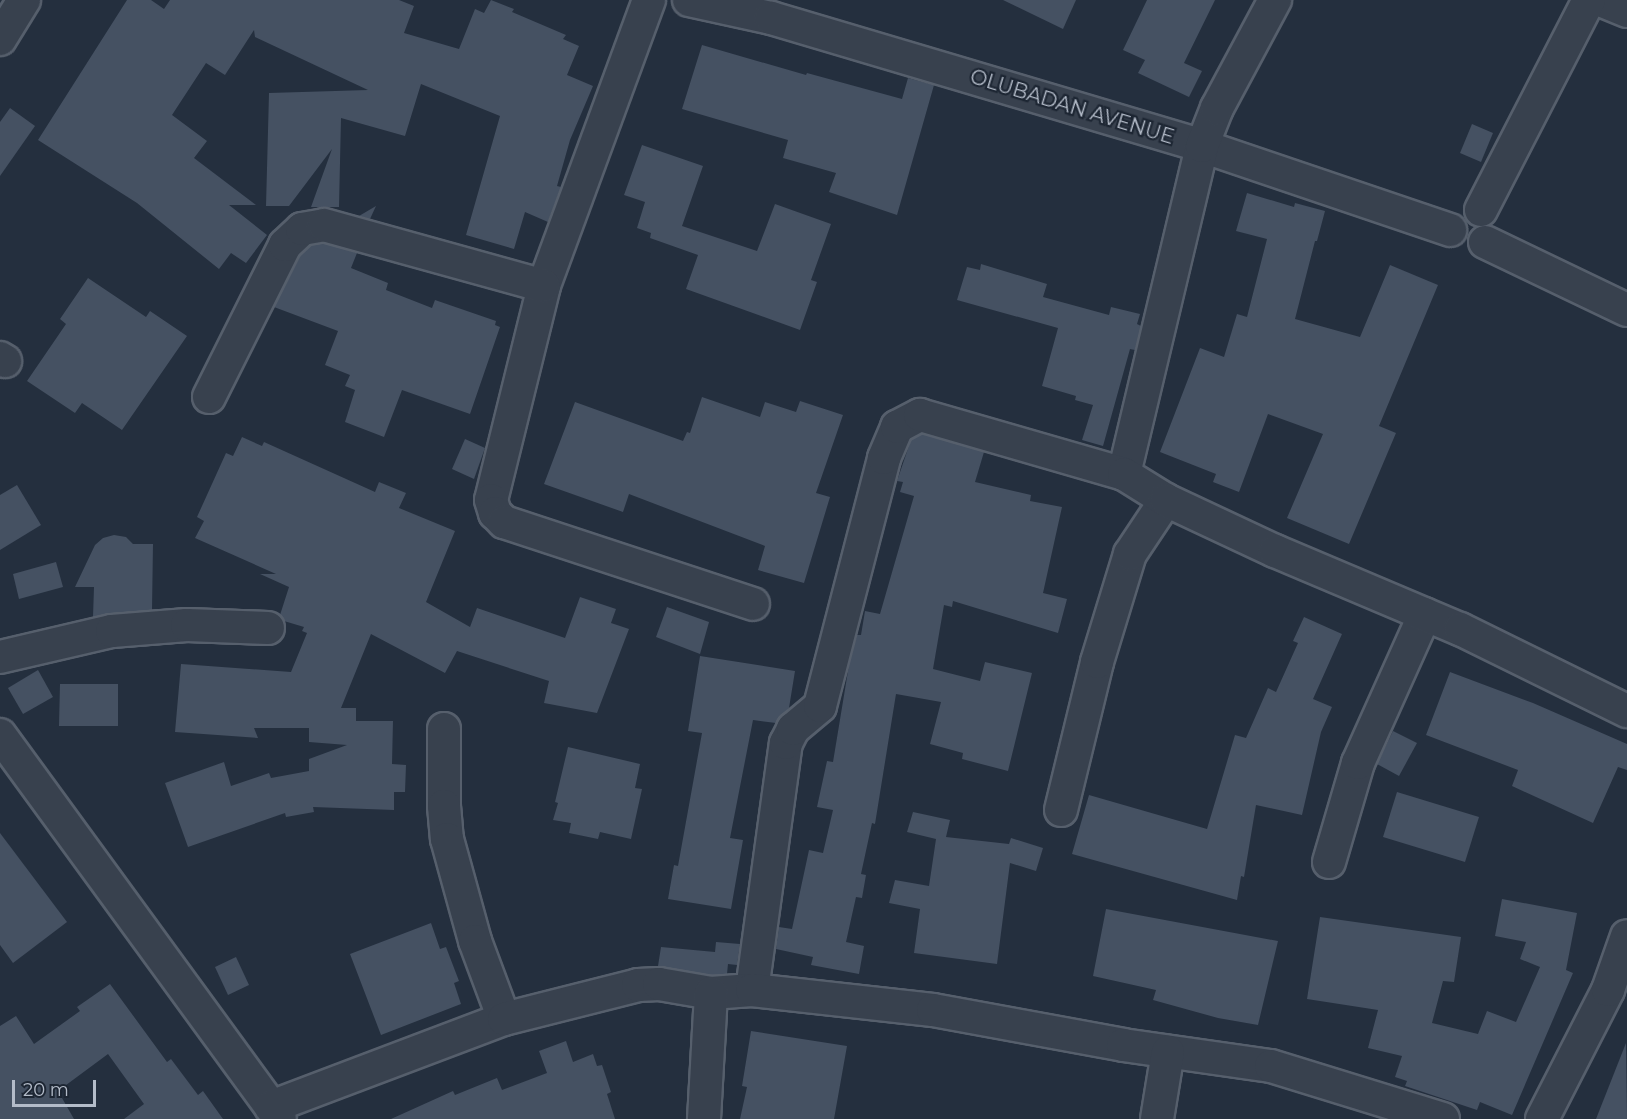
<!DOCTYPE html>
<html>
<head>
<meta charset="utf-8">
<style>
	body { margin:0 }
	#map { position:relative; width:1627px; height:1119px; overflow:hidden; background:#242f3e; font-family:Montserrat,sans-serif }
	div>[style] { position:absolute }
	.building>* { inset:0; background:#455162 }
	.roads { filter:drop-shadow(2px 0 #565f6c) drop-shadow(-2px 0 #565f6c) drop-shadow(0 2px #565f6c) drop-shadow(0 -2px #565f6c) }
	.minor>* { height:32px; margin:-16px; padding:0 16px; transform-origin:16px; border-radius:16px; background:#38414e }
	span { translate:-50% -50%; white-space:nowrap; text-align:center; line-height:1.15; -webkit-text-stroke:4.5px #1d2633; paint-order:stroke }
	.street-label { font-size:20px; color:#b4bcc9 }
	.scale { position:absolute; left:12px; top:1080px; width:84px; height:27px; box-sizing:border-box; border:3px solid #b4bcc9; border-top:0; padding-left:8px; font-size:18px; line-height:21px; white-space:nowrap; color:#b4bcc9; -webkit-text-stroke:4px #1d2633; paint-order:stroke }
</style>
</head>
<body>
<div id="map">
	<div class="building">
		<div style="clip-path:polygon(127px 0,151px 0,164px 9px,170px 0,399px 0,414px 6px,404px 33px,459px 49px,475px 9px,484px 13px,491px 0,514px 9px,512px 12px,566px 35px,563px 39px,579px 46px,567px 75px,593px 86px,570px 140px,557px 186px,561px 187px,548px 222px,525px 212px,514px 249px,466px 235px,500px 116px,421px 84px,405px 136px,341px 118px,339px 207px,311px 207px,332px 149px,289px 206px,266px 206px,269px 93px,368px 90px,255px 37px,254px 30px,225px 75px,206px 63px,172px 115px,207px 141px,194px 158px,256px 205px,229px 205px,267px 235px,246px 263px,231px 253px,219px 269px,137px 203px,38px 140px)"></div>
		<div style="clip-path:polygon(1003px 0,1076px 0,1063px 29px)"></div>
		<div style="clip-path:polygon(1147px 0,1215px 0,1184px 63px,1202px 71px,1189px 97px,1138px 73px,1145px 60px,1123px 50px)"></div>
		<div style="clip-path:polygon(702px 45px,806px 75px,807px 73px,902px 99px,908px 78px,934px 85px,897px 215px,829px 192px,836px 173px,783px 158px,788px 140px,682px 109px)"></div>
		<div style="clip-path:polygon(10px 108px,35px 126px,0 176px,0 122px)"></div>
		<div style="clip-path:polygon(1472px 124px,1493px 133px,1481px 162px,1460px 153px)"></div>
		<div style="clip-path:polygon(642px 145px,703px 166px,682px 226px,757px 251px,775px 204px,831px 224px,811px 280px,817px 282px,800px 330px,686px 289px,698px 255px,650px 238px,651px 233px,637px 228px,645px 202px,624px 195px)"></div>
		<div style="clip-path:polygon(1247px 193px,1294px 207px,1295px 203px,1325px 211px,1317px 241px,1315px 241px,1295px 319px,1360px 337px,1390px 265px,1438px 285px,1379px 426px,1396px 433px,1349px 544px,1287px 518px,1323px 434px,1268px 414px,1239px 492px,1213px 482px,1216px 474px,1160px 452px,1200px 348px,1224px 357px,1237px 314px,1247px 317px,1267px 239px,1236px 231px)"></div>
		<div style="clip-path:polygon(376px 206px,370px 219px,359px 216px)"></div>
		<div style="clip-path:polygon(323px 243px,357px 253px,351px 268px,388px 283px,386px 290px,432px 308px,435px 300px,496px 321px,495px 325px,500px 327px,470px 414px,402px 390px,384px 437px,345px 422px,355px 390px,345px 386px,350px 375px,325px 365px,338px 331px,274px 307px,300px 256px,310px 246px)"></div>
		<div style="clip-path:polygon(981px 264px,1047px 284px,1043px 297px,1109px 315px,1111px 307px,1140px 314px,1137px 324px,1141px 326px,1135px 350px,1130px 349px,1103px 446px,1082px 440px,1093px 405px,1075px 400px,1076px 396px,1042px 386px,1058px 328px,957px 300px,967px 267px,980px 270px)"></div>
		<div style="clip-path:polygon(88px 278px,146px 317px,150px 311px,187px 336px,122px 430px,82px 403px,75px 413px,27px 381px,66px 324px,60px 319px)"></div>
		<div style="clip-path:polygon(702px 397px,760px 417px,765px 402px,796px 412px,800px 401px,843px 415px,816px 493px,830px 497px,804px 583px,758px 570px,765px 546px,629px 494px,623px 512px,544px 484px,575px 402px,683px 441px,687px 432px,690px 433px)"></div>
		<div style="clip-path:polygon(922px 434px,984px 452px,975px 482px,1031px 495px,1030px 501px,1062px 507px,1043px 593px,1067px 599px,1058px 633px,953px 601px,952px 607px,944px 605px,933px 669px,980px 681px,985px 662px,1032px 673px,1008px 771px,962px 759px,963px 753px,930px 744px,941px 702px,896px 694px,875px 824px,872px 823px,861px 874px,866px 875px,862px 898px,856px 897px,846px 942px,864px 946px,859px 974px,811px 965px,813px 957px,776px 949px,779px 927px,792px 929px,809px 850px,823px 853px,833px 810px,817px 807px,827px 761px,833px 762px,849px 665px,857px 635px,861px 635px,865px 611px,880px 614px,914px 496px,900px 492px,903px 482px,897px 481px,911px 440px)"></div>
		<div style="clip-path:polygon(242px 437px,262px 446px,264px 442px,375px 492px,379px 482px,406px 493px,399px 508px,455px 531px,426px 602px,470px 627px,477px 608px,565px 638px,580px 597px,616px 609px,611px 623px,629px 629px,597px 713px,544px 703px,549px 681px,457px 651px,445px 673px,371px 634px,341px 708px,356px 708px,356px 721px,393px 721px,392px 764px,406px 765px,405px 792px,394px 792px,394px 810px,313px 807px,314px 812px,286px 817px,285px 813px,188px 847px,165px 783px,224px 762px,231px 786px,269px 773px,271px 778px,309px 771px,309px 759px,347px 745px,309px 742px,309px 728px,254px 728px,258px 738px,175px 732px,181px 664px,291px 672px,307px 633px,302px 631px,304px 627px,284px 621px,280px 615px,289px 587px,260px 574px,276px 574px,195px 538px,204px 521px,197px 517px,226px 453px,233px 456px)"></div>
		<div style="clip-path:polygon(465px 439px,485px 448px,474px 479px,452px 469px)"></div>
		<div style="clip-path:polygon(17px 485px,41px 525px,0 550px,0 495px)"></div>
		<div style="clip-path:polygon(114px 535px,126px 537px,133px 544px,153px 544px,152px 610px,93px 617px,94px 587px,75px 587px,95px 545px,103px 538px)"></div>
		<div style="clip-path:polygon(56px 562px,63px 587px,19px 599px,13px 574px)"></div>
		<div style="clip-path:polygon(667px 607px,709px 622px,700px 654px,656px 637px)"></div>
		<div style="clip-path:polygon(1304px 617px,1342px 634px,1313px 699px,1332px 707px,1321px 732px,1302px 815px,1256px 805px,1244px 877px,1241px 876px,1237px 900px,1072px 854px,1089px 795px,1207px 829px,1235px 735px,1246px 738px,1268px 688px,1276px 692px,1298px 643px,1293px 641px)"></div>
		<div style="clip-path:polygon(700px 656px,795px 671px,789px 708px,776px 723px,753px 720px,730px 838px,743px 840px,731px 909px,668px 899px,674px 865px,678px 866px,702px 733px,688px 731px)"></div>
		<div style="clip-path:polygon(38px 670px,53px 697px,23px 714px,8px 688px)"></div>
		<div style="clip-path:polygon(1450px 672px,1533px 703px,1627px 744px,1627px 770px,1618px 767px,1593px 823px,1512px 786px,1518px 770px,1426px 735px)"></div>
		<div style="clip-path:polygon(60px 684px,118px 684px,118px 726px,59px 726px)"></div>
		<div style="clip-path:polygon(1393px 731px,1417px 743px,1399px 776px,1377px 764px)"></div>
		<div style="clip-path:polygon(568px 747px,640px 764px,635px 788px,642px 789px,631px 839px,600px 832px,598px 839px,569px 833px,571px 823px,553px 820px,558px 803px,555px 802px)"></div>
		<div style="clip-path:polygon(1397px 792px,1479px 817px,1465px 862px,1383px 837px)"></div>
		<div style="clip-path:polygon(913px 812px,950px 820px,946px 837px,1009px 844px,1011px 838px,1043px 848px,1036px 871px,1010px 863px,997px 964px,914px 953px,920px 909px,889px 903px,895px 880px,929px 886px,936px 839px,907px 832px)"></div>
		<div style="clip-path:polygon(0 833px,67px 922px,13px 963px,0 945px)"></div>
		<div style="clip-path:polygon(1502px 899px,1577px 913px,1566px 970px,1573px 973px,1512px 1115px,1480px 1102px,1477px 1110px,1405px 1086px,1407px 1081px,1395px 1077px,1402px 1056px,1368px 1048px,1378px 1010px,1307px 999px,1320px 917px,1461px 937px,1454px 982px,1443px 981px,1432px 1023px,1478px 1034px,1487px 1011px,1516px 1022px,1540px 967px,1520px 959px,1526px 942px,1495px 936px)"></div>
		<div style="clip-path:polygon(1106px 909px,1278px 941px,1258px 1025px,1218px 1018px,1153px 1000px,1156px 990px,1093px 976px)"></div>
		<div style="clip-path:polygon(431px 923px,440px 949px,446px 947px,459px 981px,454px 983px,461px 1004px,381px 1035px,350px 954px)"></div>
		<div style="clip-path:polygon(716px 942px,740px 944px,737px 965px,728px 964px,727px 974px,712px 975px,658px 966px,661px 947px,715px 952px)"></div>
		<div style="clip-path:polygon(236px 957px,249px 985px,228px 995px,215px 967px)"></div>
		<div style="clip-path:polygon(110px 984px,167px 1062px,171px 1059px,198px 1095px,203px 1091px,223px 1119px,124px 1119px,144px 1104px,108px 1054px,58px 1091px,74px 1119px,0 1119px,0 1026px,16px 1016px,34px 1044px,80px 1011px,77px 1007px)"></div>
		<div style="clip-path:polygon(751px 1031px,847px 1046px,834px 1119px,740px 1119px,747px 1087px,742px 1086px)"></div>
		<div style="clip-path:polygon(566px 1041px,573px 1062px,593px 1054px,597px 1066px,602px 1065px,611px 1092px,607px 1094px,615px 1119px,391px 1119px,453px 1091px,455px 1095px,497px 1078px,502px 1090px,547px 1073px,539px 1051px)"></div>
		<div style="clip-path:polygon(1626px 1043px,1627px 1119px,1596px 1119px)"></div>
	</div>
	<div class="roads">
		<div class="minor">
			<div style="left:649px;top:0;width:305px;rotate:110.2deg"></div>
			<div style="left:544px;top:286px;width:220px;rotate:103.9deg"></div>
			<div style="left:491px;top:500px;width:14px;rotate:73deg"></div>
			<div style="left:495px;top:513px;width:13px;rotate:45deg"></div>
			<div style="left:504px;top:522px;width:262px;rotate:18.2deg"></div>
			<div style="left:689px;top:0;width:84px;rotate:12.4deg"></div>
			<div style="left:771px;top:18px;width:450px;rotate:16.5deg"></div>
			<div style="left:1202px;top:146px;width:262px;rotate:18.7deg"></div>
			<div style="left:1600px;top:0;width:29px;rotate:22deg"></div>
			<div style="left:0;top:39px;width:46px;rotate:-58.4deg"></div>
			<div style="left:1481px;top:210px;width:236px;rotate:-62.8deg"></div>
			<div style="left:1485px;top:242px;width:157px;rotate:25.6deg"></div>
			<div style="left:0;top:358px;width:6px;rotate:31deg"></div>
			<div style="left:209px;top:397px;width:170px;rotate:-63.4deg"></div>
			<div style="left:285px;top:245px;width:23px;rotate:-43deg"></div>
			<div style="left:302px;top:229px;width:22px;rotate:-10deg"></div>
			<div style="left:324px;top:225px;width:228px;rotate:15.5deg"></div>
			<div style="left:1124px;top:474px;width:337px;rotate:-76.6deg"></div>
			<div style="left:1202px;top:146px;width:41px;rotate:-68.5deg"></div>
			<div style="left:1217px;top:108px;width:123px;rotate:-61.8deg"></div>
			<div style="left:0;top:657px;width:115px;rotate:-13.1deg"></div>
			<div style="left:112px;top:631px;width:75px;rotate:-4.6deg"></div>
			<div style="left:187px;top:625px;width:81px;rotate:2.1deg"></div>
			<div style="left:444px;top:729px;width:77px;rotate:90deg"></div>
			<div style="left:444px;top:806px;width:33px;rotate:85deg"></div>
			<div style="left:447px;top:839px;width:106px;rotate:74.6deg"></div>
			<div style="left:475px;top:941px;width:83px;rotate:69.6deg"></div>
			<div style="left:0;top:735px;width:475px;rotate:53.9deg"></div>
			<div style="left:1061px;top:810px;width:152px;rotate:-76.3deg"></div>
			<div style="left:1097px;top:662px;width:113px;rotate:-73deg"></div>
			<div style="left:1130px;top:554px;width:65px;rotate:-56.3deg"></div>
			<div style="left:1329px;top:862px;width:103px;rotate:-73.7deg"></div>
			<div style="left:1358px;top:763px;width:163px;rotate:-65.8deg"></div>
			<div style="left:752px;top:990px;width:249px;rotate:-82.2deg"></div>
			<div style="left:786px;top:743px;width:16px;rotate:-63deg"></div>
			<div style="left:793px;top:729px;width:35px;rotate:-40deg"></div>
			<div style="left:820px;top:706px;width:256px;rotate:-75.5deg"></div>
			<div style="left:884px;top:458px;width:34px;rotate:-67deg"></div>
			<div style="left:897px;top:427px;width:26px;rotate:-28deg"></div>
			<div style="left:920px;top:415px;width:212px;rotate:16.1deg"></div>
			<div style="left:1124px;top:474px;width:49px;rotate:31.8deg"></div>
			<div style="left:1166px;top:500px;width:120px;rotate:25.1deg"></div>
			<div style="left:1275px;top:551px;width:201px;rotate:22.9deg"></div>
			<div style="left:1460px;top:629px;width:186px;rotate:26.2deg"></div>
			<div style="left:271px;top:1107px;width:249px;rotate:-20.7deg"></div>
			<div style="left:504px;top:1019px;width:138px;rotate:-14.2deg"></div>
			<div style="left:638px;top:985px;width:21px;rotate:-3deg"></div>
			<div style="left:659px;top:984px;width:53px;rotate:9.8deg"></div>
			<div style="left:711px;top:993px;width:41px;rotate:-4.2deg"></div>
			<div style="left:752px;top:990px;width:182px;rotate:6.3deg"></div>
			<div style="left:933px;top:1010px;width:193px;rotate:10.4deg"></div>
			<div style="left:1123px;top:1045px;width:149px;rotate:8.1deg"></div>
			<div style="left:1271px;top:1066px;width:180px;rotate:17.1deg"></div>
			<div style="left:704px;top:1119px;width:126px;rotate:-86.8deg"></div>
			<div style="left:1157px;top:1119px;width:68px;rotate:-80.7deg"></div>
			<div style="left:1542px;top:1119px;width:145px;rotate:-62.9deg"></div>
			<div style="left:1608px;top:990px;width:57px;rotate:-70.6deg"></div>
		</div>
	</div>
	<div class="street-label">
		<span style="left:1072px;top:107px;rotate:17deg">OLUBADAN AVENUE</span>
	</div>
	<div class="scale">20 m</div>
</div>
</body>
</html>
